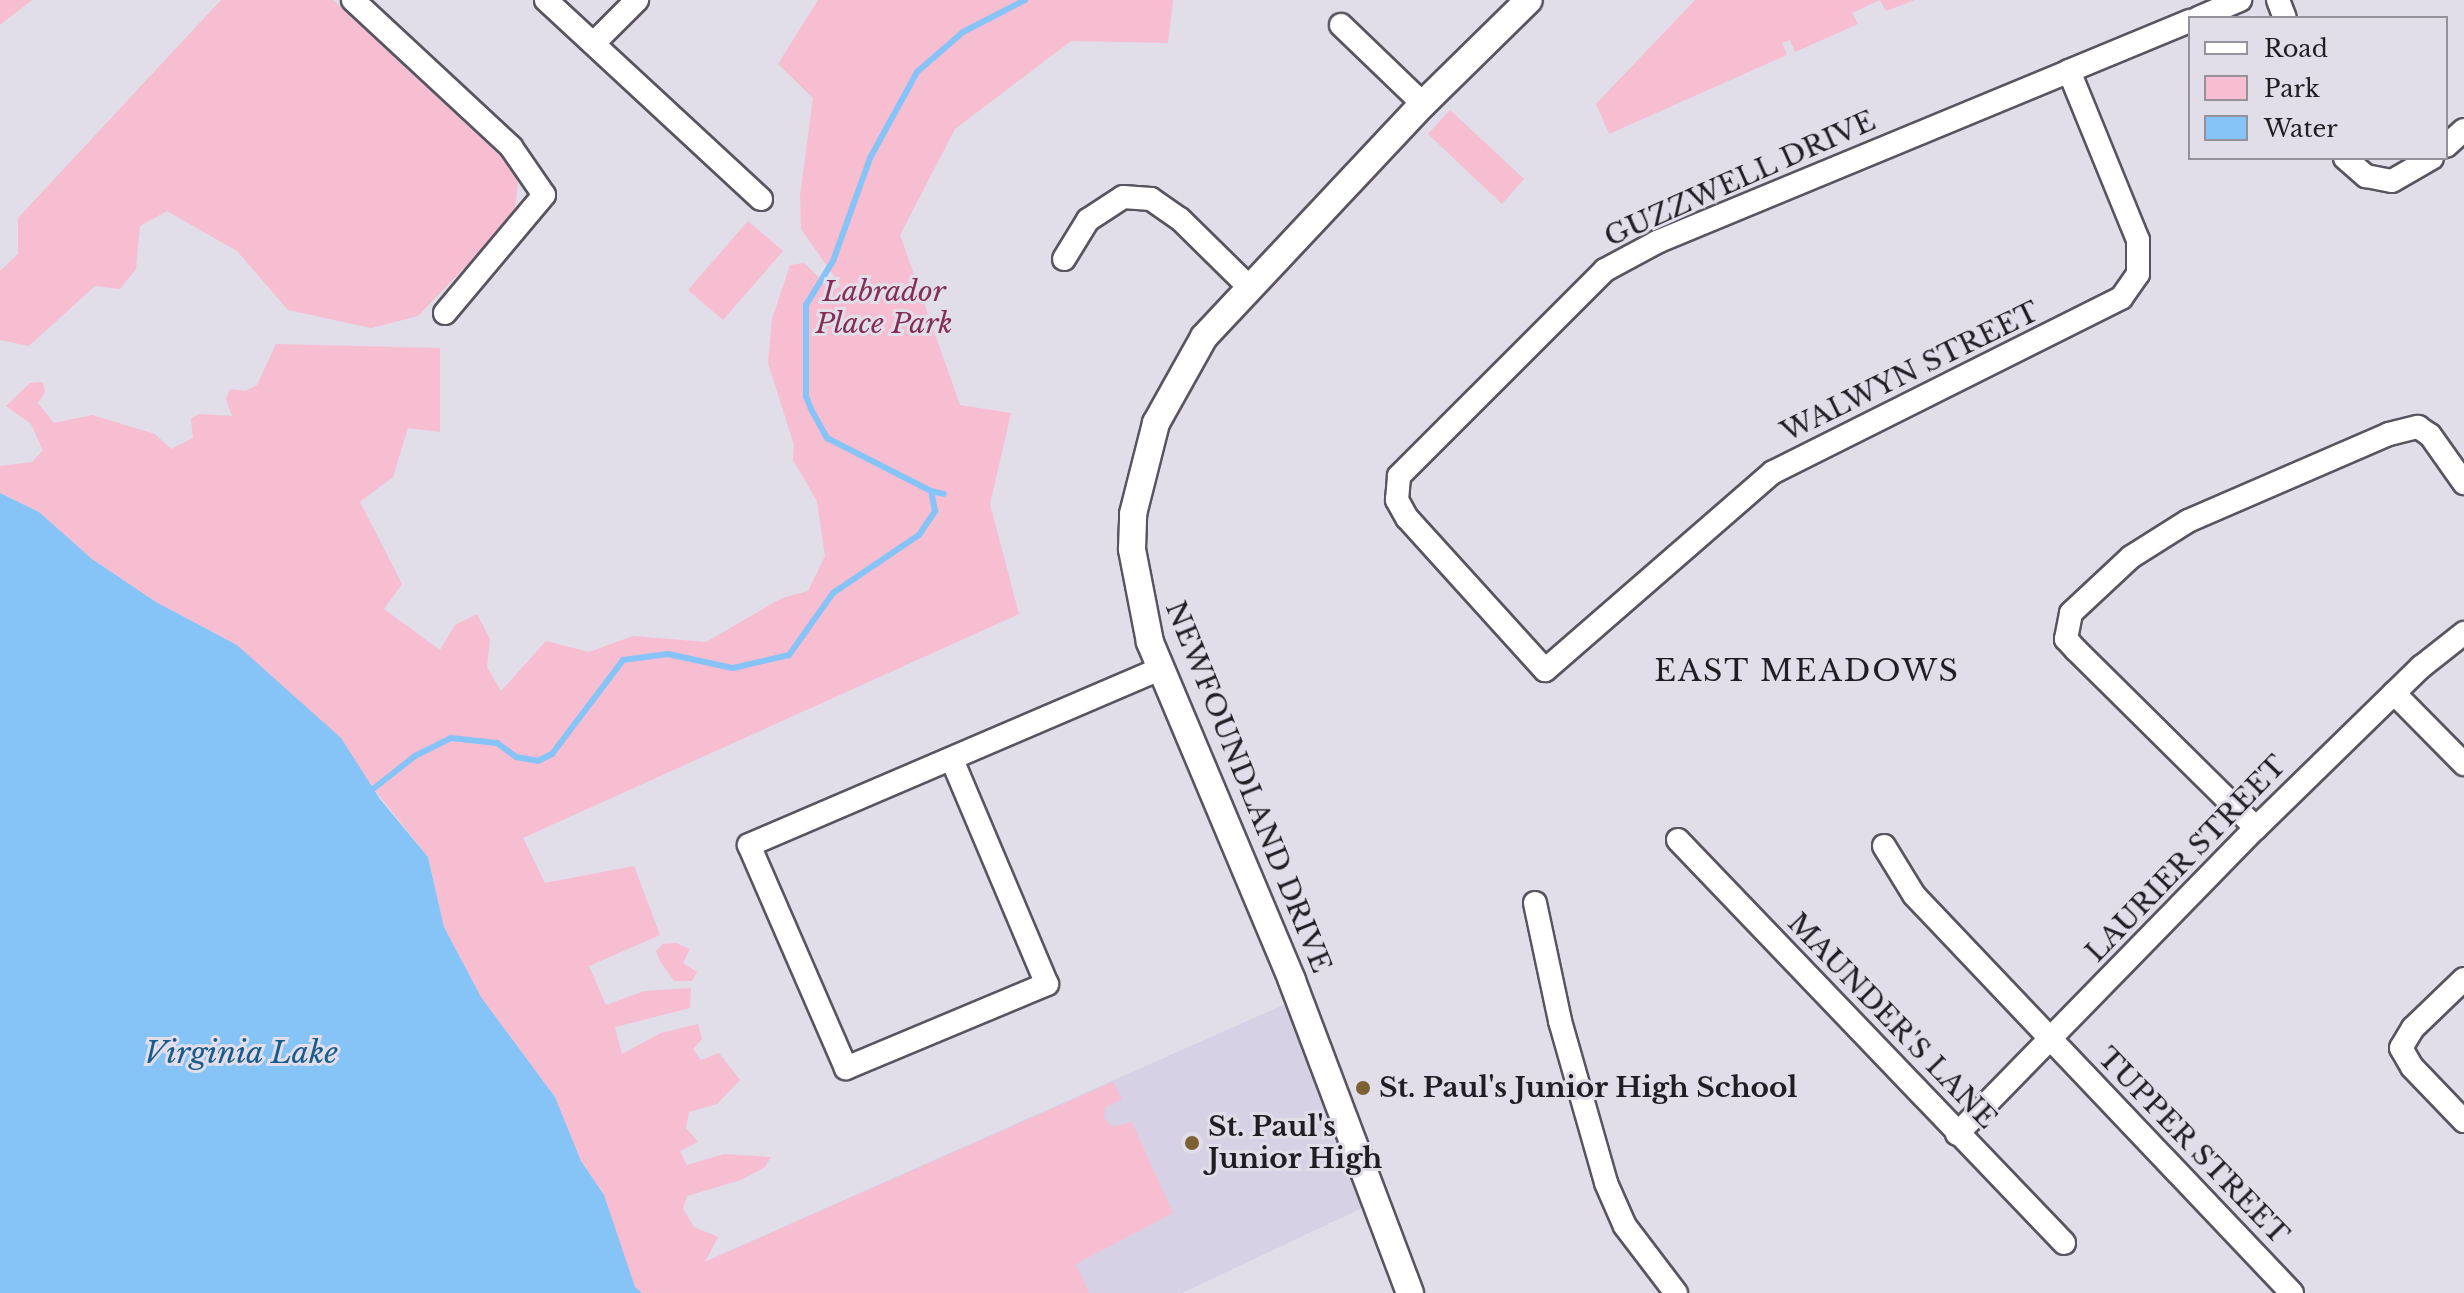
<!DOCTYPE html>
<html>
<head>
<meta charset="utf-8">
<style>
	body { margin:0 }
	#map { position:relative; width:2464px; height:1293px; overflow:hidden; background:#e1dde9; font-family:"Libre Baskerville",serif }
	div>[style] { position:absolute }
	.built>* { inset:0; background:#d7d1e5 }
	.green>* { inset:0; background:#f7bdd1 }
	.water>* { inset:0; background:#86c4f7 }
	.stream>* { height:6px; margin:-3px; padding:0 3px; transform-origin:3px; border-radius:3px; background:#86c4f7 }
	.roads { filter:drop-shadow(2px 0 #595560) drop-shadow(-2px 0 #595560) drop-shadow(0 2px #595560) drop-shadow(0 -2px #595560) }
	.minor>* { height:22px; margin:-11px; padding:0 11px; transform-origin:11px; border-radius:11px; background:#fff }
	.tertiary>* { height:26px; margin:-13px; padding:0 13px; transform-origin:13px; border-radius:13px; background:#fff }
	.dots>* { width:22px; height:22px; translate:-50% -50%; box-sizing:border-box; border:4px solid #e1dde9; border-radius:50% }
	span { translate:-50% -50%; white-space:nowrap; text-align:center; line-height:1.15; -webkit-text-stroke:6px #e1dde9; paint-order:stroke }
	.street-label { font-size:28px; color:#201e23 }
	.park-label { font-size:28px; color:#852e55; font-style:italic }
	.poi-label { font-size:28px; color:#201e23; font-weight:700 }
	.left { translate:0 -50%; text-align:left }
	.neighbourhood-label { font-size:30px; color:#201e23; letter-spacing:2px }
	.water-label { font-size:30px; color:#175c8b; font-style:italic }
	.legend { position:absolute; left:2188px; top:16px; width:260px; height:144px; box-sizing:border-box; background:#e1dde9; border:2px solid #94919a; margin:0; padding:10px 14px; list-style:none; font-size:24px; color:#201e23 }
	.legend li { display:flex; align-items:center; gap:16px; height:40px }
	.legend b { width:40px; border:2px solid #94919a }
</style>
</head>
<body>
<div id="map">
	<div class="built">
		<div style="clip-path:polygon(1299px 998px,1375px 1202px,1182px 1293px,727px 1293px,704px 1262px)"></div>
	</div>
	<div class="green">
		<div style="clip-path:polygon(0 0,32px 0,0 25px)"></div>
		<div style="clip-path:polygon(221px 0,333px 0,511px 166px,518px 182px,514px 216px,418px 316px,371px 328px,288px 310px,237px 251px,167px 211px,140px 226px,136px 269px,120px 289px,95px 286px,29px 346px,0 340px,0 271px,18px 254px,18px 218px)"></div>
		<div style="clip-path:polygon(818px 0,1173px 0,1168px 43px,1071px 41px,955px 129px,900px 235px,960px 405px,1011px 413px,990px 504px,1019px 614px,523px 838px,545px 883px,634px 866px,660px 935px,589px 966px,606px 1005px,644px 991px,691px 988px,690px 1008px,615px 1027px,622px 1054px,661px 1033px,698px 1024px,702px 1039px,693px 1049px,701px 1060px,719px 1053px,740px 1080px,717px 1104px,689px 1112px,686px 1128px,698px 1142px,680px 1151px,687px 1165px,724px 1154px,771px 1157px,765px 1167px,741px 1180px,687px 1196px,683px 1209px,694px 1227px,718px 1237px,705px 1262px,1113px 1082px,1122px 1099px,1105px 1108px,1104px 1118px,1113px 1127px,1132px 1122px,1173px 1213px,1076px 1264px,1089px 1293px,596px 1293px,604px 1195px,581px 1161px,555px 1097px,481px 997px,444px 927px,428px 857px,362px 774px,237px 645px,156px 602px,92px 559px,39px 512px,0 493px,0 466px,32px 462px,43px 450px,31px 424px,6px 406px,30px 383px,43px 382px,45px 392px,38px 403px,54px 423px,92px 415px,155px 434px,171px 449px,193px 438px,191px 419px,199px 414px,232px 416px,226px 399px,230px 389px,245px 391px,257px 385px,276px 344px,440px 348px,440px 432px,408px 428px,393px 477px,360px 502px,402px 584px,384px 609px,440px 650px,455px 625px,477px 614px,490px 639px,487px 667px,501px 691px,546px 641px,589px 652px,633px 636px,706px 642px,782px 598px,808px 591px,825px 556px,817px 501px,793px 460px,794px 445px,768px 363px,772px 319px,790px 265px,804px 263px,832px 290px,841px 286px,801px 229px,800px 196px,813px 98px,778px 64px)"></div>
		<div style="clip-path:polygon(1695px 0,1915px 0,1886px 11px,1880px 0,1852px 13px,1858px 24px,1795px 52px,1790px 40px,1782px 43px,1787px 55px,1609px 134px,1596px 104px)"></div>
		<div style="clip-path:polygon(1450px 110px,1524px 179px,1502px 204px,1428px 134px)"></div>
		<div style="clip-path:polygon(748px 221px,783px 251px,723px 320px,688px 290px)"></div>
		<div style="clip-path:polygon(676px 943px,690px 949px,683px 963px,697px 972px,692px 981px,674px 981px,660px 961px,656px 951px,663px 944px)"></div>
	</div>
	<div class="water">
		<div style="clip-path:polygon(0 493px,39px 512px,92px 559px,156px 602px,237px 645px,341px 738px,380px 799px,428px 857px,444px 927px,481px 997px,555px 1097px,581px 1161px,604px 1195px,635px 1287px,642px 1293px,0 1293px)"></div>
	</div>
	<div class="stream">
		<div style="left:931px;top:491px;width:13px;rotate:13deg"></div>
		<div style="left:373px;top:789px;width:53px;rotate:-38.2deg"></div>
		<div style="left:415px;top:756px;width:40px;rotate:-26.6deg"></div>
		<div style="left:451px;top:738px;width:46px;rotate:6.2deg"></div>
		<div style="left:497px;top:743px;width:24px;rotate:36deg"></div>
		<div style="left:516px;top:757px;width:22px;rotate:10deg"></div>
		<div style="left:538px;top:761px;width:16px;rotate:-27deg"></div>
		<div style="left:552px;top:754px;width:118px;rotate:-52.9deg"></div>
		<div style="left:623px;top:660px;width:45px;rotate:-7.6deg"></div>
		<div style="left:668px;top:654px;width:66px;rotate:12.2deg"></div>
		<div style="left:733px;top:668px;width:57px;rotate:-13.1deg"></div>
		<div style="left:789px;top:655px;width:76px;rotate:-54.6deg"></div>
		<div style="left:833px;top:593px;width:104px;rotate:-34deg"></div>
		<div style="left:919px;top:535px;width:29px;rotate:-56deg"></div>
		<div style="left:935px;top:511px;width:20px;rotate:-101deg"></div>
		<div style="left:931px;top:491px;width:117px;rotate:-153deg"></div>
		<div style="left:827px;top:438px;width:33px;rotate:-119deg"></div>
		<div style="left:811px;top:409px;width:14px;rotate:-111deg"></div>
		<div style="left:806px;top:396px;width:91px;rotate:-90deg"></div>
		<div style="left:806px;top:305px;width:52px;rotate:-58.5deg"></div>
		<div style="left:833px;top:261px;width:109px;rotate:-70.2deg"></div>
		<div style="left:870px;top:158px;width:98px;rotate:-61.3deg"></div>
		<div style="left:917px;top:72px;width:61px;rotate:-41deg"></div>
		<div style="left:963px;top:32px;width:70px;rotate:-27.3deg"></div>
	</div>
	<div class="roads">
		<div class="minor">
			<div style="left:353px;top:0;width:216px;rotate:42.9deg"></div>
			<div style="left:511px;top:147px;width:58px;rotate:55.5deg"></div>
			<div style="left:544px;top:195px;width:154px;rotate:130deg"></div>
			<div style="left:546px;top:0;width:293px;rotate:42.8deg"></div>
			<div style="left:2278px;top:0;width:19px;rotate:69deg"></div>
			<div style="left:2198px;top:18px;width:46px;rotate:-23.2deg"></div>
			<div style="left:1341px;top:25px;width:114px;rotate:43.9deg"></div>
			<div style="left:594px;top:43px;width:61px;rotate:-45deg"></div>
			<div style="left:2069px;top:71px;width:183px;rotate:67.8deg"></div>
			<div style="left:2138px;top:240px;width:34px;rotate:90deg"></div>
			<div style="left:2138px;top:274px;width:29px;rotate:125deg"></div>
			<div style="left:2121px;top:298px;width:389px;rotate:153.4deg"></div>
			<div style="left:1773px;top:472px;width:302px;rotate:139deg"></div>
			<div style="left:1545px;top:670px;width:205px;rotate:-132.2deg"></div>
			<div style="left:1407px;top:518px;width:21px;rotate:-119deg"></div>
			<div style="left:1397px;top:500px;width:24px;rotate:-85deg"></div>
			<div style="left:1399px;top:476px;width:291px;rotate:-45deg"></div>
			<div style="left:1605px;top:270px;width:59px;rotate:-28.3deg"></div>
			<div style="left:1657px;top:242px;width:446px;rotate:-22.5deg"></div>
			<div style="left:2069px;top:71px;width:131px;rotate:-22.5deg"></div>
			<div style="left:2446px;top:146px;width:24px;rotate:-42deg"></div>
			<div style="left:2345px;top:158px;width:28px;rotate:41deg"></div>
			<div style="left:2366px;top:176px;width:26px;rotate:11deg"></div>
			<div style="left:2392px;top:181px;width:46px;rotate:-29.9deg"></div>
			<div style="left:1064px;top:259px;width:46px;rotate:-58.4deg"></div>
			<div style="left:1088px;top:220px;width:42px;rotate:-33.3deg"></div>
			<div style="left:1123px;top:197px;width:28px;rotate:4deg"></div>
			<div style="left:1151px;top:199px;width:35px;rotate:35deg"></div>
			<div style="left:1180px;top:219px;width:95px;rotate:44.6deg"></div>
			<div style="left:2394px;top:693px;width:100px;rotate:45.4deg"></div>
			<div style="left:953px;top:762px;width:241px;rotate:67.1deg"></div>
			<div style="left:1047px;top:984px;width:218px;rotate:157.3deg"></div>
			<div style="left:846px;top:1068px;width:243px;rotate:-113.5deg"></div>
			<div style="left:749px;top:845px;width:447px;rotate:-23.2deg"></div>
			<div style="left:2256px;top:828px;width:253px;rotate:-135.3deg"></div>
			<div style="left:2076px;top:650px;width:15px;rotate:-132deg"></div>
			<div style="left:2066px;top:639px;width:26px;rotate:-79deg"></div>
			<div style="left:2071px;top:613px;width:82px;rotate:-43deg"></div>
			<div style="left:2131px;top:557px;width:67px;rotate:-32.3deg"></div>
			<div style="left:2188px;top:521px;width:219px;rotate:-23.4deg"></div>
			<div style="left:2389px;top:434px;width:30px;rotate:-14deg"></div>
			<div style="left:2418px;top:427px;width:14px;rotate:34deg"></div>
			<div style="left:2430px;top:435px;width:59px;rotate:54.7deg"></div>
			<div style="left:1678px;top:840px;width:558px;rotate:46.23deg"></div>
			<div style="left:1884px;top:846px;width:57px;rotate:58.5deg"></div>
			<div style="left:1914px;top:895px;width:549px;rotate:46.48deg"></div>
			<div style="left:1535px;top:903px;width:121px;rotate:78deg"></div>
			<div style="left:1560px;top:1021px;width:168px;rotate:74.1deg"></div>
			<div style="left:1606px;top:1183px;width:47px;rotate:66.2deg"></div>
			<div style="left:1625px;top:1226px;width:84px;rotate:52.7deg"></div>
			<div style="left:2464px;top:979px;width:71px;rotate:136.1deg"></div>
			<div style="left:2413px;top:1028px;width:23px;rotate:121deg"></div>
			<div style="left:2401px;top:1048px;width:22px;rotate:60deg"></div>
			<div style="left:2412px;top:1067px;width:75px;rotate:46.1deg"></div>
			<div style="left:1957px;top:1134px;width:428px;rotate:-45.7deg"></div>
			<div style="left:2256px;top:828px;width:231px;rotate:-44.3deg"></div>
			<div style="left:2421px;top:667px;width:55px;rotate:-38.3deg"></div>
		</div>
		<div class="tertiary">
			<div style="left:1410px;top:1293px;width:335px;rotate:-110.7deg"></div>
			<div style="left:1292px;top:980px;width:367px;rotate:-112.8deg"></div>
			<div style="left:1150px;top:642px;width:95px;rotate:-101deg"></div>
			<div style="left:1132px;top:549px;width:35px;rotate:-88deg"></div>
			<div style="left:1133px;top:514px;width:94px;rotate:-75.8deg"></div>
			<div style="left:1156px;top:423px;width:98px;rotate:-60.8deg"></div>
			<div style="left:1204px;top:337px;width:320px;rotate:-46.8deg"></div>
			<div style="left:1423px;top:104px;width:148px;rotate:-44.5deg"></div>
		</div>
	</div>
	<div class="dots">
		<div style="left:1363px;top:1088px;background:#7c6133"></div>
		<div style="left:1192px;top:1143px;background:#7c6133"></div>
	</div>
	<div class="street-label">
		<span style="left:1740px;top:179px;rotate:-24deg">GUZZWELL DRIVE</span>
		<span style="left:1910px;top:372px;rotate:-26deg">WALWYN STREET</span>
		<span style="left:1248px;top:787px;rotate:68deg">NEWFOUNDLAND DRIVE</span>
		<span style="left:2186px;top:859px;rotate:-46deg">LAURIER STREET</span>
		<span style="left:1892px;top:1021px;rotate:46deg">MAUNDER'S LANE</span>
		<span style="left:2193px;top:1146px;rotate:46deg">TUPPER STREET</span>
	</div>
	<div class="park-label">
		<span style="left:884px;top:308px">Labrador<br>Place Park</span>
	</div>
	<div class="poi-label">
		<span class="left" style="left:1379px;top:1088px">St. Paul's Junior High School</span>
		<span class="left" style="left:1208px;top:1143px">St. Paul's<br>Junior High</span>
	</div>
	<div class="neighbourhood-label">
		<span style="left:1807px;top:671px">EAST MEADOWS</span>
	</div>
	<div class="water-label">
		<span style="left:241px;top:1053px">Virginia Lake</span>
	</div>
	<ul class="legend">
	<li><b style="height:10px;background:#fff"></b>Road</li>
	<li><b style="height:22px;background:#f7bdd1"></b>Park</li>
	<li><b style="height:22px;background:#86c4f7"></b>Water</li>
	</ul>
</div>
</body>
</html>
